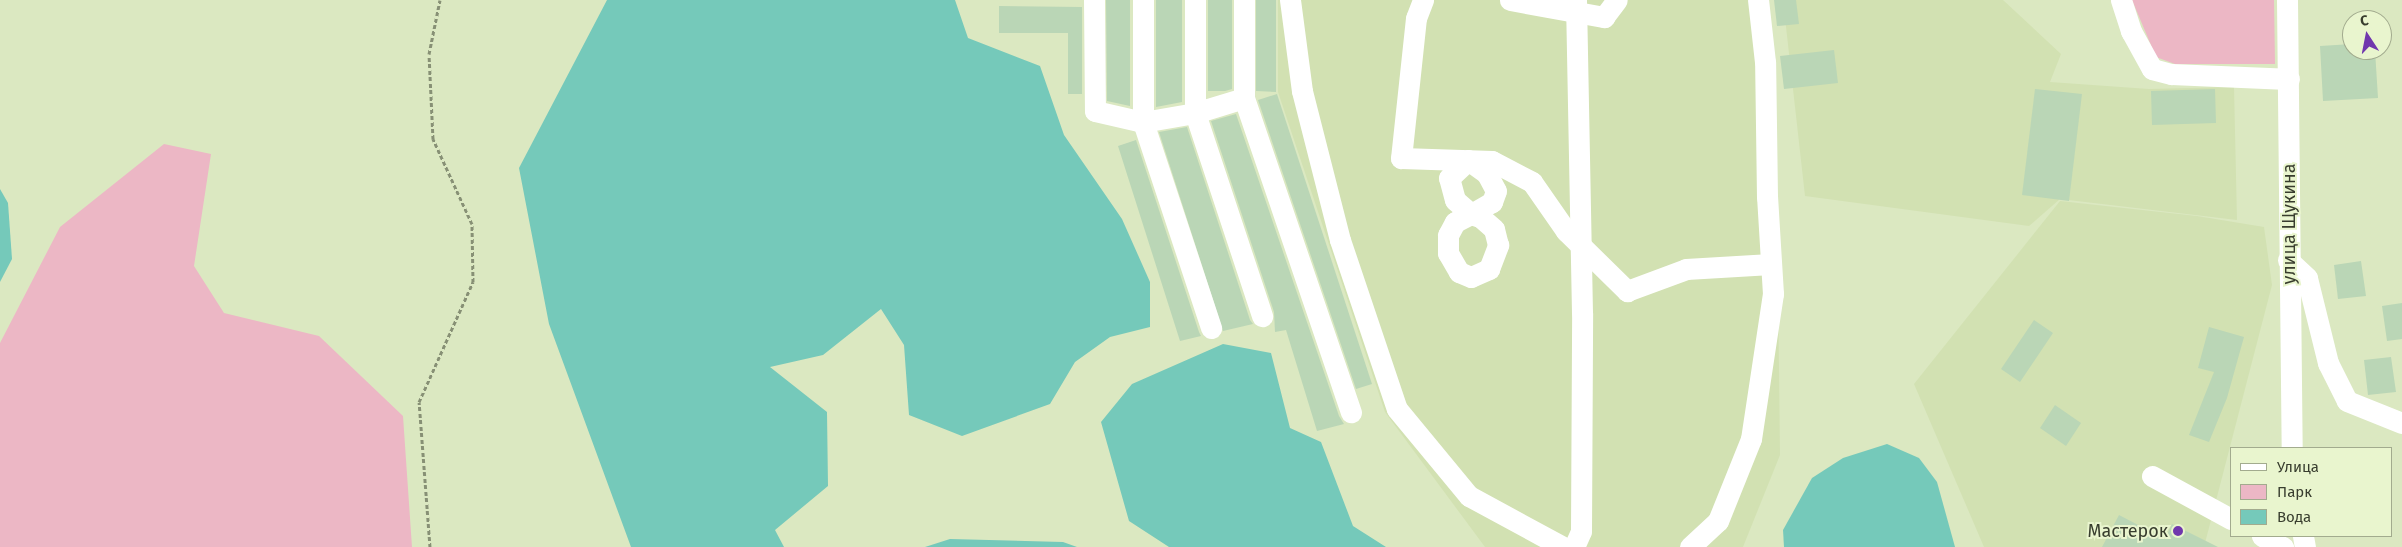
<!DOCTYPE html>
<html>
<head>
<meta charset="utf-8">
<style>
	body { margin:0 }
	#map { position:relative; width:2402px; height:547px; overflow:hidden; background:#dbe8c1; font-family:"Fira Sans",sans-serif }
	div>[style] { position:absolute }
	.built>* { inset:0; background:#d2e1b2 }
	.green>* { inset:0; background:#ecb7c5 }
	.water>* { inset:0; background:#75c9ba }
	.building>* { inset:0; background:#bad6b6 }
	.path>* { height:3px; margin-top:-1.5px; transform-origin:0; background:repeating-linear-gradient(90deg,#879075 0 4px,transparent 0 6.5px) }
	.minor>* { height:21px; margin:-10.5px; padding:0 10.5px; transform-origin:10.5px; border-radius:10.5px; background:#fff }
	.dots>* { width:14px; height:14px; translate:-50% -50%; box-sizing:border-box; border:2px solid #e9f5ce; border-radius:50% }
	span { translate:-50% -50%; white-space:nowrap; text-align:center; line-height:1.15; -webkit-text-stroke:4px #e9f5ce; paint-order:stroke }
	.street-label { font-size:18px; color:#383d2e }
	.poi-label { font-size:18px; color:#383d2e }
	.right { translate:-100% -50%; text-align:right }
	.legend { position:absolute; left:2230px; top:447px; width:162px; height:90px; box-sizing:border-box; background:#e9f5ce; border:1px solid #a2ab8e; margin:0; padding:6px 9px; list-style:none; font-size:15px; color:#383d2e }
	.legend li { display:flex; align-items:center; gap:10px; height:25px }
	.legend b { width:25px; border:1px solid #a2ab8e }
	.north { position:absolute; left:2342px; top:10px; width:50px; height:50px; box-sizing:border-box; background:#e9f5ce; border:1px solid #a2ab8e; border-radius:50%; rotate:349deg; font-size:14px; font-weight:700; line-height:20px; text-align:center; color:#383d2e }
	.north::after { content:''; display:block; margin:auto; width:18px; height:22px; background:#7037ad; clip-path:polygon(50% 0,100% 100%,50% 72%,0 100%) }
</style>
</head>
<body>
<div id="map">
	<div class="built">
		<div style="clip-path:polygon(1278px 0,1766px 0,1777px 198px,1780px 455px,1743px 547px,1485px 547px,1385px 412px,1278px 92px)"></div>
		<div style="clip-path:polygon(1783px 0,2003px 0,2061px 54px,2050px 82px,2149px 89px,2234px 87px,2237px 220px,2060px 199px,2029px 226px,1805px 196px)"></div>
		<div style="clip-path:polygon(2060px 201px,2197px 216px,2264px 227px,2272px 285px,2204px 547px,1984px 547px,1914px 384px)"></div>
	</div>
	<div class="green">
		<div style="clip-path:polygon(2132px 0,2274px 0,2275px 64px,2175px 64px,2156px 57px)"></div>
		<div style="clip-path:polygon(164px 144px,211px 154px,194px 266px,224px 313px,319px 336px,403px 416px,412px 547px,0 547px,0 343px,60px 227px)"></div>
	</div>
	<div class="water">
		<div style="clip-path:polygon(607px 0,955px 0,968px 38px,1040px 66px,1064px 135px,1122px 219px,1150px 282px,1150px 327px,1110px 337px,1075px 362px,1050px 404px,962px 436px,909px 415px,904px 345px,881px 309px,823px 355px,770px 367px,827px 412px,828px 486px,775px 530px,784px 547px,631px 547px,549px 324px,519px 168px)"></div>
		<div style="clip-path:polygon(0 189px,8px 203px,12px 259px,0 282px)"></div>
		<div style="clip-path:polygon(1223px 344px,1271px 353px,1290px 428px,1321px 442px,1353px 526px,1386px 547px,1169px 547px,1129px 521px,1101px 422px,1132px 384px)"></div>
		<div style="clip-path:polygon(1887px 444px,1919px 458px,1937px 482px,1955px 547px,1784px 547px,1783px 530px,1812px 478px,1843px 458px)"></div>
		<div style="clip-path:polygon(950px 539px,1063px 542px,1077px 547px,925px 547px)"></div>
	</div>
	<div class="building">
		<div style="clip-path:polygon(1106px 0,1130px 0,1130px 106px,1107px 101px)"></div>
		<div style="clip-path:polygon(1156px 0,1182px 0,1182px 102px,1156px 107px)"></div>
		<div style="clip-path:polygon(1208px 0,1232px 0,1232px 89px,1225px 91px,1208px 91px)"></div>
		<div style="clip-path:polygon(1256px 0,1276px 0,1276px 92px,1256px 91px)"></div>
		<div style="clip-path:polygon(1774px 0,1796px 0,1799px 24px,1777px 26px)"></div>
		<div style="clip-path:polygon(999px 6px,1082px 7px,1082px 94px,1068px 94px,1068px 33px,999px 33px)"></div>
		<div style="clip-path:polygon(2352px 44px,2352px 50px,2375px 50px,2378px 98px,2323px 101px,2320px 46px)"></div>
		<div style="clip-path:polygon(1834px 50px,1838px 83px,1784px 89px,1780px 56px)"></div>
		<div style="clip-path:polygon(2035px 89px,2082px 94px,2069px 201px,2022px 195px)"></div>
		<div style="clip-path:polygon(2215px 89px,2216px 123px,2152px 125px,2151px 91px)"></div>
		<div style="clip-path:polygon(1277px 94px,1372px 384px,1356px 389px,1258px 100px)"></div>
		<div style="clip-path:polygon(1236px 114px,1339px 416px,1344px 424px,1317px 431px,1286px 330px,1275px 332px,1274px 312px,1211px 121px)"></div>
		<div style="clip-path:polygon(1187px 127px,1250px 320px,1253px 324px,1223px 331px,1159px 132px)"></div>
		<div style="clip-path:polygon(1136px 140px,1199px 332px,1201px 336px,1180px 341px,1118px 146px)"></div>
		<div style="clip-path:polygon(2361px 261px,2366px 296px,2338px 299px,2334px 265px)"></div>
		<div style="clip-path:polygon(2402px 303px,2402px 339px,2387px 341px,2382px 306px)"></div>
		<div style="clip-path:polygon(2034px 320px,2053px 333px,2020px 382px,2001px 369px)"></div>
		<div style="clip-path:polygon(2209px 327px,2244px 337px,2227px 398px,2209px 442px,2189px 435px,2214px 372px,2198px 368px)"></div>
		<div style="clip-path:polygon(2391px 357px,2396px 392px,2368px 395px,2364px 360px)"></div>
		<div style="clip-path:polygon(2055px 405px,2081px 423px,2066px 446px,2040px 428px)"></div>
		<div style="clip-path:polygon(2119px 515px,2165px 539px,2172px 524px,2218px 547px,2102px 547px)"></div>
	</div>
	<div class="path">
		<div style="left:430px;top:547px;width:145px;rotate:-94.3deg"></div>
		<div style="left:419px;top:402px;width:132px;rotate:-65.8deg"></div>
		<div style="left:473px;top:282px;width:58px;rotate:-91deg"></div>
		<div style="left:472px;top:224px;width:94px;rotate:-114.6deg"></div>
		<div style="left:433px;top:139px;width:85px;rotate:-92.7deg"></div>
		<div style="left:429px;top:54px;width:55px;rotate:-78.5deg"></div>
	</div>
	<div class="minor">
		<div style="left:1094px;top:0;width:111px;rotate:89.5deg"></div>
		<div style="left:1095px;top:111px;width:49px;rotate:12.9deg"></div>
		<div style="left:1143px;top:122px;width:122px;rotate:-90deg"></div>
		<div style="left:1195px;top:0;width:113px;rotate:90deg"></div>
		<div style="left:1195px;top:113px;width:53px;rotate:170.2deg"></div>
		<div style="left:1143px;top:122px;width:217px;rotate:71.7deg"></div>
		<div style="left:1244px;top:0;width:98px;rotate:90deg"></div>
		<div style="left:1244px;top:98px;width:332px;rotate:71.2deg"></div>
		<div style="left:1290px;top:0;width:92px;rotate:82.5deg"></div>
		<div style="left:1302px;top:91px;width:154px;rotate:75.7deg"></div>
		<div style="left:1340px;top:240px;width:178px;rotate:71.4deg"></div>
		<div style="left:1397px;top:409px;width:113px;rotate:50.4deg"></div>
		<div style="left:1469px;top:496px;width:107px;rotate:28.5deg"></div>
		<div style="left:1423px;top:0;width:19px;rotate:111deg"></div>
		<div style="left:1416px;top:18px;width:141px;rotate:96.1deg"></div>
		<div style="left:1401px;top:158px;width:91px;rotate:1.9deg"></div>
		<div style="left:1492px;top:161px;width:45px;rotate:27.7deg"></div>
		<div style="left:1532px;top:182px;width:60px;rotate:55.2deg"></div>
		<div style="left:1566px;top:231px;width:86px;rotate:44.5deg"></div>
		<div style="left:1627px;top:291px;width:63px;rotate:-20.4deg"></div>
		<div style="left:1686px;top:269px;width:85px;rotate:-3.4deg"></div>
		<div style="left:1510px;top:0;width:96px;rotate:10.3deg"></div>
		<div style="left:1604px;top:17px;width:21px;rotate:-53deg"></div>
		<div style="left:2121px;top:0;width:33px;rotate:72deg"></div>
		<div style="left:2131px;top:31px;width:43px;rotate:61.1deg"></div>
		<div style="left:2152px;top:69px;width:20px;rotate:15deg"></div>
		<div style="left:2171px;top:74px;width:118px;rotate:2.4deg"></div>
		<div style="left:2287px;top:0;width:448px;rotate:89.4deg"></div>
		<div style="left:1244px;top:98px;width:51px;rotate:163deg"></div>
		<div style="left:1195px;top:113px;width:214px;rotate:71.7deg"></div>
		<div style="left:1471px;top:214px;width:18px;rotate:153deg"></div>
		<div style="left:1455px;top:222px;width:15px;rotate:118deg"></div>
		<div style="left:1448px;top:235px;width:18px;rotate:90deg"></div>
		<div style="left:1448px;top:253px;width:22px;rotate:60deg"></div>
		<div style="left:1459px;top:272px;width:13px;rotate:23deg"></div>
		<div style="left:1471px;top:277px;width:20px;rotate:-24deg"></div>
		<div style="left:1489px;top:269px;width:26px;rotate:-69deg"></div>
		<div style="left:1498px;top:245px;width:16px;rotate:-104deg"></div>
		<div style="left:1494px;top:229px;width:18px;rotate:-139deg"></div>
		<div style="left:1480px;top:217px;width:9px;rotate:-162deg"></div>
		<div style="left:1471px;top:214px;width:21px;rotate:-139deg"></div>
		<div style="left:1455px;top:200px;width:23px;rotate:-105deg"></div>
		<div style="left:1449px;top:178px;width:26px;rotate:-43deg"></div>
		<div style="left:1468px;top:160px;width:24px;rotate:36deg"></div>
		<div style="left:1487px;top:174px;width:19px;rotate:62deg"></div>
		<div style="left:1496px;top:191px;width:12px;rotate:110deg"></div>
		<div style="left:1492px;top:202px;width:24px;rotate:150deg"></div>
		<div style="left:2288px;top:260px;width:26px;rotate:43deg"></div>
		<div style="left:2307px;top:278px;width:88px;rotate:76.1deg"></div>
		<div style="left:2328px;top:363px;width:42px;rotate:63.4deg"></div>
		<div style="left:2347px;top:401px;width:59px;rotate:21.8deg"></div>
		<div style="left:2152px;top:476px;width:90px;rotate:28.6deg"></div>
		<div style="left:2262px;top:536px;width:24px;rotate:28deg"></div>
		<div style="left:2303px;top:536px;width:11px;rotate:80deg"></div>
		<div style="left:1574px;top:547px;width:17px;rotate:-66deg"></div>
		<div style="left:1581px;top:531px;width:218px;rotate:-89.7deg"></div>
		<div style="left:1582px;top:313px;width:313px;rotate:-91.1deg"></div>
		<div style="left:1690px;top:547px;width:38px;rotate:-43deg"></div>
		<div style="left:1718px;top:521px;width:88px;rotate:-68.1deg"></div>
		<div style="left:1751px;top:439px;width:147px;rotate:-81.4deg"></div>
		<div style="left:1773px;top:294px;width:97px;rotate:-93.5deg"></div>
		<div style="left:1767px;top:197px;width:135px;rotate:-90.8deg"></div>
		<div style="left:1765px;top:62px;width:62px;rotate:-96.4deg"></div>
	</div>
	<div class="dots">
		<div style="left:2178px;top:531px;background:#7037ad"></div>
	</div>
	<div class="street-label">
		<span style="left:2289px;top:224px;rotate:-90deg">улица Щукина</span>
	</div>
	<div class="poi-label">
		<span class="right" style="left:2168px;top:531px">Мастерок</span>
	</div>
	<ul class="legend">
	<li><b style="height:6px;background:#fff"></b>Улица</li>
	<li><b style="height:14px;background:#ecb7c5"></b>Парк</li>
	<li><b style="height:14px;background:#75c9ba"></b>Вода</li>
	</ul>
	<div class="north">С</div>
</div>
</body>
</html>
